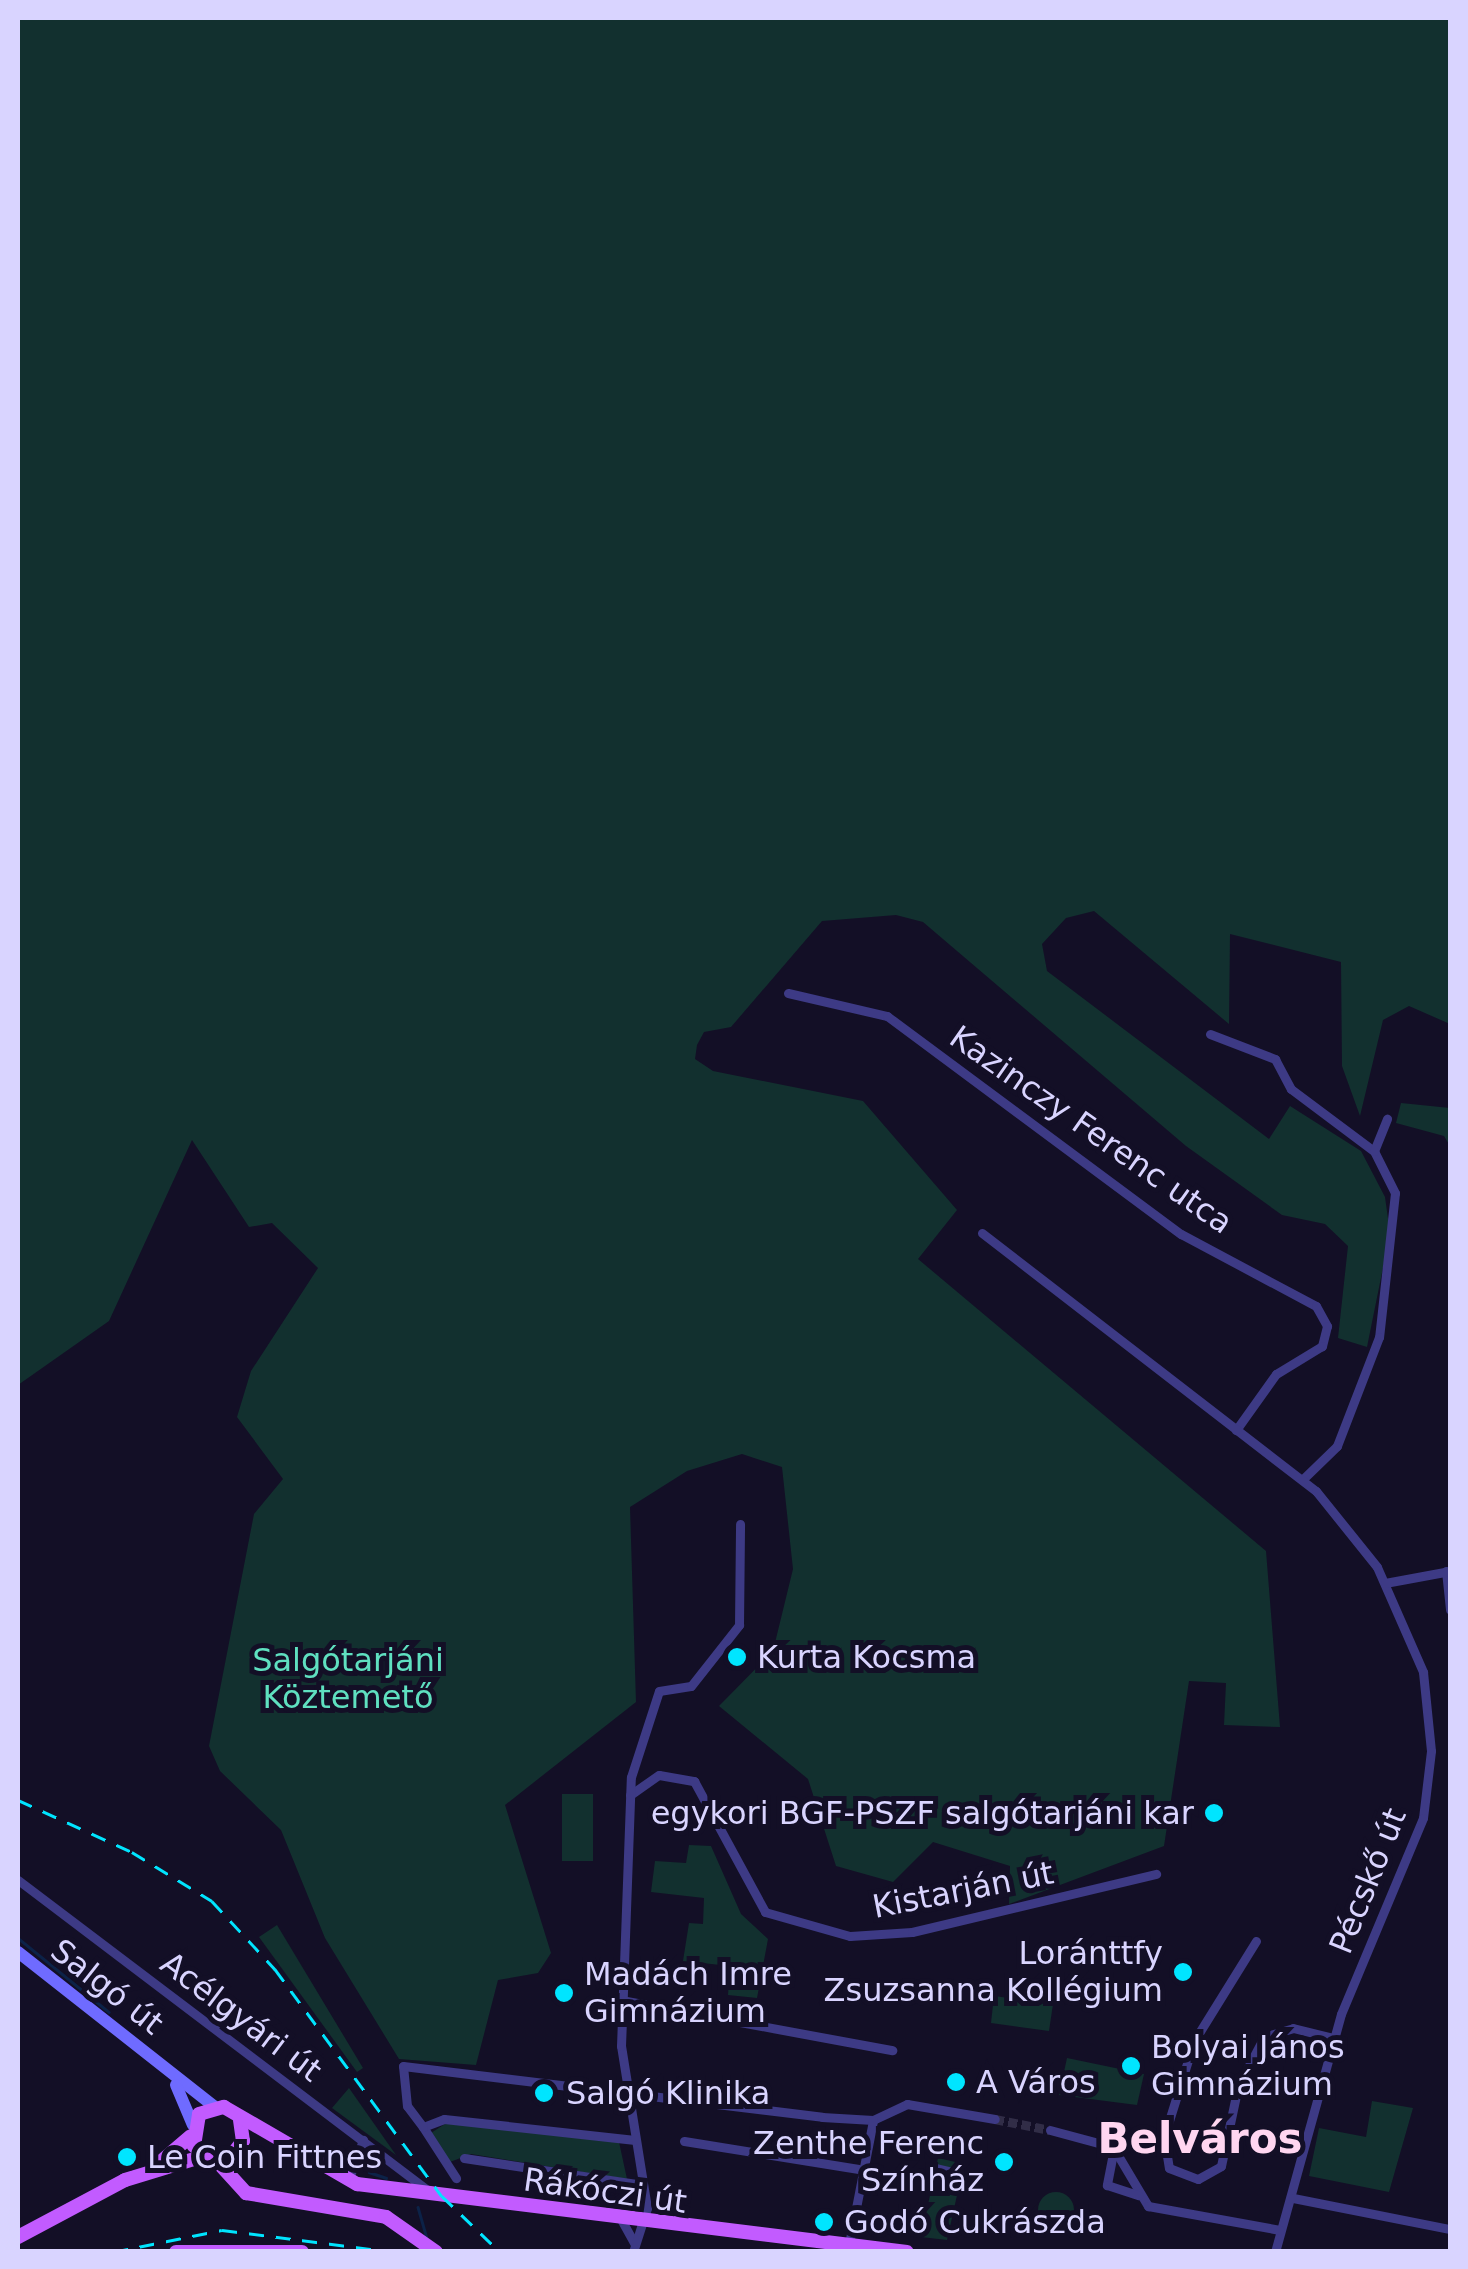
<!DOCTYPE html>
<html>
<head>
<meta charset="utf-8">
<style>
	body { margin:0 }
	#map { position:relative; width:1468px; height:2269px; overflow:hidden; background:#130f26; font-family:"DejaVu Sans",sans-serif }
	div>[style] { position:absolute }
	.green>* { inset:0; background:#12302f }
	.round { border-radius:50% }
	.stream>* { height:2.5px; margin:-1.25px; padding:0 1.25px; transform-origin:1.25px; border-radius:1.25px; background:#0c2248 }
	.minor-tunnel>* { height:9px; margin-top:-4.5px; transform-origin:0; background:repeating-linear-gradient(90deg,#312d47 0 9px,transparent 0 13.5px) }
	.pedestrian>* { height:6px; margin:-3px; padding:0 3px; transform-origin:3px; border-radius:3px; background:#3d3a85 }
	.minor>* { height:9px; margin:-4.5px; padding:0 4.5px; transform-origin:4.5px; border-radius:4.5px; background:#3d3a85 }
	.secondary>* { height:12px; margin:-6px; padding:0 6px; transform-origin:6px; border-radius:6px; background:#6f6bff }
	.primary>* { height:14px; margin:-7px; padding:0 7px; transform-origin:7px; border-radius:7px; background:#c25bff }
	.rail>* { height:2.5px; margin-top:-1.25px; transform-origin:0; background:repeating-linear-gradient(90deg,#00e5ff 0 15px,transparent 0 27px) }
	.dots>* { width:28px; height:28px; translate:-50% -50%; box-sizing:border-box; border:5px solid #130f26; border-radius:50% }
	span { translate:-50% -50%; white-space:nowrap; text-align:center; line-height:1.15; -webkit-text-stroke:10px #130f26; paint-order:stroke }
	.street-label { font-size:32px; color:#d9d4ff }
	.poi-label { font-size:32px; color:#d9d4ff }
	.left { translate:0 -50%; text-align:left }
	.right { translate:-100% -50%; text-align:right }
	.park-label { font-size:32px; color:#5fe0c0 }
	.district-label { font-size:42px; color:#ffd6f0; font-weight:700 }
	.frame { position:absolute; inset:0; border:20px solid #d9d4ff; pointer-events:none }
</style>
</head>
<body>
<div id="map">
	<div class="green">
		<div style="clip-path:polygon(18px 18px,1450px 18px,1450px 1024px,1409px 1006px,1383px 1020px,1360px 1116px,1342px 1066px,1341px 962px,1230px 934px,1229px 1024px,1094px 911px,1066px 918px,1042px 944px,1047px 971px,1269px 1139px,1290px 1106px,1361px 1151px,1385px 1197px,1390px 1233px,1367px 1347px,1338px 1338px,1348px 1246px,1325px 1224px,1282px 1215px,1186px 1146px,923px 922px,896px 915px,822px 921px,731px 1027px,704px 1032px,697px 1045px,695px 1059px,713px 1071px,863px 1101px,957px 1210px,918px 1259px,1266px 1551px,1280px 1727px,1224px 1725px,1226px 1683px,1189px 1681px,1164px 1846px,1009px 1904px,1010px 1866px,933px 1842px,893px 1882px,836px 1866px,808px 1779px,719px 1706px,773px 1651px,793px 1569px,782px 1467px,742px 1454px,687px 1471px,630px 1507px,636px 1702px,505px 1805px,551px 1953px,538px 1973px,498px 1980px,476px 2065px,399px 2059px,325px 1938px,281px 1830px,220px 1771px,209px 1746px,254px 1514px,283px 1479px,237px 1417px,251px 1371px,318px 1268px,272px 1223px,249px 1227px,192px 1140px,109px 1321px,18px 1385px)"></div>
		<div style="clip-path:polygon(1401px 1103px,1450px 1108px,1450px 1146px,1444px 1136px,1396px 1123px)"></div>
		<div style="clip-path:polygon(562px 1794px,593px 1794px,593px 1861px,562px 1861px)"></div>
		<div style="clip-path:polygon(689px 1845px,711px 1846px,741px 1914px,768px 1939px,757px 1998px,728px 1995px,730px 1966px,683px 1961px,689px 1923px,703px 1924px,704px 1898px,651px 1892px,655px 1861px,686px 1863px)"></div>
		<div style="clip-path:polygon(277px 1925px,363px 2068px,357px 2072px,259px 1937px)"></div>
		<div style="clip-path:polygon(994px 1996px,1053px 2004px,1049px 2031px,991px 2023px)"></div>
		<div style="clip-path:polygon(1067px 2058px,1144px 2074px,1137px 2105px,1059px 2095px)"></div>
		<div style="clip-path:polygon(349px 2088px,396px 2155px,332px 2108px)"></div>
		<div style="clip-path:polygon(1372px 2101px,1413px 2108px,1389px 2192px,1309px 2176px,1319px 2128px,1366px 2137px)"></div>
		<div style="clip-path:polygon(448px 2122px,619px 2142px,627px 2179px,471px 2154px,450px 2162px,431px 2133px)"></div>
		<div style="clip-path:polygon(938px 2158px,964px 2164px,947px 2240px,921px 2237px)"></div>
		<div class="round" style="left:1038px;top:2192px;width:36px;height:36px"></div>
	</div>
	<div class="stream">
		<div style="left:18px;top:1938px;width:117px;rotate:39.1deg"></div>
		<div style="left:369px;top:2172px;width:18px;rotate:19deg"></div>
		<div style="left:418px;top:2207px;width:32px;rotate:74deg"></div>
	</div>
	<div class="minor-tunnel">
		<div style="left:995px;top:2119px;width:56px;rotate:11.3deg"></div>
	</div>
	<div class="pedestrian">
		<div style="left:936px;top:2167px;width:26px;rotate:13deg"></div>
	</div>
	<div class="minor">
		<div style="left:788px;top:993px;width:102px;rotate:13.1deg"></div>
		<div style="left:887px;top:1016px;width:366px;rotate:36.6deg"></div>
		<div style="left:1181px;top:1234px;width:153px;rotate:28.1deg"></div>
		<div style="left:1316px;top:1306px;width:23px;rotate:61deg"></div>
		<div style="left:1327px;top:1326px;width:21px;rotate:104deg"></div>
		<div style="left:1322px;top:1346px;width:54px;rotate:148.7deg"></div>
		<div style="left:1276px;top:1374px;width:69px;rotate:125.5deg"></div>
		<div style="left:1210px;top:1034px;width:70px;rotate:21deg"></div>
		<div style="left:1275px;top:1059px;width:34px;rotate:62deg"></div>
		<div style="left:1291px;top:1089px;width:104px;rotate:36.8deg"></div>
		<div style="left:1374px;top:1151px;width:47px;rotate:63.4deg"></div>
		<div style="left:1395px;top:1193px;width:145px;rotate:96.3deg"></div>
		<div style="left:1379px;top:1337px;width:117px;rotate:111.1deg"></div>
		<div style="left:1337px;top:1446px;width:47px;rotate:135.9deg"></div>
		<div style="left:1374px;top:1151px;width:35px;rotate:-68deg"></div>
		<div style="left:982px;top:1233px;width:422px;rotate:37.7deg"></div>
		<div style="left:1316px;top:1491px;width:97px;rotate:51.2deg"></div>
		<div style="left:1377px;top:1567px;width:115px;rotate:66.3deg"></div>
		<div style="left:1423px;top:1672px;width:79px;rotate:84.2deg"></div>
		<div style="left:1431px;top:1751px;width:67px;rotate:96.8deg"></div>
		<div style="left:1423px;top:1818px;width:212px;rotate:112.7deg"></div>
		<div style="left:1341px;top:2014px;width:247px;rotate:105.5deg"></div>
		<div style="left:1446px;top:1571px;width:39px;rotate:84deg"></div>
		<div style="left:1385px;top:1583px;width:66px;rotate:-10.5deg"></div>
		<div style="left:630px;top:1795px;width:35px;rotate:-35deg"></div>
		<div style="left:659px;top:1775px;width:36px;rotate:10deg"></div>
		<div style="left:694px;top:1781px;width:149px;rotate:61.5deg"></div>
		<div style="left:765px;top:1912px;width:88px;rotate:15.8deg"></div>
		<div style="left:850px;top:1936px;width:62px;rotate:-3.7deg"></div>
		<div style="left:912px;top:1932px;width:251px;rotate:-13.4deg"></div>
		<div style="left:18px;top:1880px;width:517px;rotate:37.14deg"></div>
		<div style="left:1256px;top:1941px;width:118px;rotate:121.8deg"></div>
		<div style="left:1194px;top:2041px;width:101px;rotate:107.4deg"></div>
		<div style="left:1164px;top:2137px;width:31px;rotate:81deg"></div>
		<div style="left:1169px;top:2168px;width:31px;rotate:21deg"></div>
		<div style="left:1198px;top:2179px;width:26px;rotate:-29deg"></div>
		<div style="left:1221px;top:2166px;width:82px;rotate:-78deg"></div>
		<div style="left:1238px;top:2086px;width:55px;rotate:-62deg"></div>
		<div style="left:1264px;top:2037px;width:30px;rotate:-17deg"></div>
		<div style="left:1293px;top:2028px;width:41px;rotate:14deg"></div>
		<div style="left:621px;top:2000px;width:276px;rotate:10.5deg"></div>
		<div style="left:423px;top:2127px;width:61px;rotate:57.1deg"></div>
		<div style="left:1050px;top:2130px;width:65px;rotate:15.1deg"></div>
		<div style="left:1113px;top:2147px;width:69px;rotate:59.3deg"></div>
		<div style="left:1148px;top:2206px;width:134px;rotate:10.3deg"></div>
		<div style="left:635px;top:2140px;width:192px;rotate:-173.7deg"></div>
		<div style="left:444px;top:2119px;width:22px;rotate:159deg"></div>
		<div style="left:423px;top:2127px;width:26px;rotate:-127deg"></div>
		<div style="left:407px;top:2106px;width:40px;rotate:-95.7deg"></div>
		<div style="left:403px;top:2066px;width:422px;rotate:6.9deg"></div>
		<div style="left:822px;top:2117px;width:51px;rotate:3.4deg"></div>
		<div style="left:873px;top:2120px;width:38px;rotate:-25deg"></div>
		<div style="left:907px;top:2104px;width:89px;rotate:9.7deg"></div>
		<div style="left:684px;top:2141px;width:183px;rotate:9.1deg"></div>
		<div style="left:1114px;top:2148px;width:38px;rotate:101deg"></div>
		<div style="left:1107px;top:2185px;width:33px;rotate:18deg"></div>
		<div style="left:464px;top:2158px;width:181px;rotate:8.6deg"></div>
		<div style="left:348px;top:2181px;width:44px;rotate:-69.9deg"></div>
		<div style="left:1293px;top:2198px;width:160px;rotate:11.2deg"></div>
		<div style="left:622px;top:2221px;width:26px;rotate:61deg"></div>
		<div style="left:849px;top:2244px;width:126px;rotate:-79deg"></div>
		<div style="left:633px;top:2252px;width:46px;rotate:-72.3deg"></div>
		<div style="left:647px;top:2208px;width:164px;rotate:-99.1deg"></div>
		<div style="left:621px;top:2046px;width:269px;rotate:-87.9deg"></div>
		<div style="left:631px;top:1777px;width:90px;rotate:-72deg"></div>
		<div style="left:659px;top:1691px;width:32px;rotate:-9deg"></div>
		<div style="left:691px;top:1686px;width:78px;rotate:-51.8deg"></div>
		<div style="left:739px;top:1625px;width:101px;rotate:-89.4deg"></div>
	</div>
	<div class="secondary">
		<div style="left:18px;top:1952px;width:251px;rotate:38.2deg"></div>
		<div style="left:176px;top:2085px;width:43px;rotate:67deg"></div>
	</div>
	<div class="primary">
		<div style="left:240px;top:2120px;width:21px;rotate:82deg"></div>
		<div style="left:243px;top:2141px;width:18px;rotate:128deg"></div>
		<div style="left:232px;top:2155px;width:25px;rotate:173deg"></div>
		<div style="left:207px;top:2158px;width:18px;rotate:-137deg"></div>
		<div style="left:194px;top:2146px;width:32px;rotate:-81deg"></div>
		<div style="left:199px;top:2114px;width:26px;rotate:-16deg"></div>
		<div style="left:224px;top:2107px;width:154px;rotate:30.1deg"></div>
		<div style="left:357px;top:2184px;width:554px;rotate:7.05deg"></div>
		<div style="left:216px;top:2160px;width:45px;rotate:47.7deg"></div>
		<div style="left:246px;top:2193px;width:142px;rotate:9.7deg"></div>
		<div style="left:386px;top:2217px;width:61px;rotate:35deg"></div>
		<div style="left:158px;top:2164px;width:43px;rotate:-40.3deg"></div>
		<div style="left:18px;top:2237px;width:121px;rotate:-28deg"></div>
		<div style="left:125px;top:2180px;width:83px;rotate:-16.9deg"></div>
		<div style="left:176px;top:2252px;width:126px"></div>
	</div>
	<div class="rail">
		<div style="left:18px;top:1800px;width:125px;rotate:24.5deg"></div>
		<div style="left:132px;top:1852px;width:94px;rotate:31.5deg"></div>
		<div style="left:212px;top:1901px;width:93px;rotate:47.2deg"></div>
		<div style="left:275px;top:1969px;width:282px;rotate:53.7deg"></div>
		<div style="left:442px;top:2196px;width:81px;rotate:44deg"></div>
		<div style="left:113px;top:2252px;width:111px;rotate:-11.4deg"></div>
		<div style="left:222px;top:2230px;width:173px;rotate:7.3deg"></div>
	</div>
	<div class="dots">
		<div style="left:737px;top:1657px;background:#00e5ff"></div>
		<div style="left:1214px;top:1813px;background:#00e5ff"></div>
		<div style="left:1183px;top:1972px;background:#00e5ff"></div>
		<div style="left:564px;top:1993px;background:#00e5ff"></div>
		<div style="left:1131px;top:2066px;background:#00e5ff"></div>
		<div style="left:956px;top:2082px;background:#00e5ff"></div>
		<div style="left:544px;top:2093px;background:#00e5ff"></div>
		<div style="left:127px;top:2157px;background:#00e5ff"></div>
		<div style="left:1004px;top:2162px;background:#00e5ff"></div>
		<div style="left:824px;top:2222px;background:#00e5ff"></div>
	</div>
	<div class="street-label">
		<span style="left:1091px;top:1130px;rotate:35deg">Kazinczy Ferenc utca</span>
		<span style="left:1368px;top:1881px;rotate:-68deg">Pécskő út</span>
		<span style="left:963px;top:1890px;rotate:-11deg">Kistarján út</span>
		<span style="left:107px;top:1987px;rotate:38deg">Salgó út</span>
		<span style="left:241px;top:2017px;rotate:37deg">Acélgyári út</span>
		<span style="left:605px;top:2191px;rotate:8deg">Rákóczi út</span>
	</div>
	<div class="poi-label">
		<span class="left" style="left:757px;top:1657px">Kurta Kocsma</span>
		<span class="right" style="left:1194px;top:1813px">egykori BGF-PSZF salgótarjáni kar</span>
		<span class="right" style="left:1163px;top:1972px">Loránttfy<br>Zsuzsanna Kollégium</span>
		<span class="left" style="left:584px;top:1993px">Madách Imre<br>Gimnázium</span>
		<span class="left" style="left:1151px;top:2066px">Bolyai János<br>Gimnázium</span>
		<span class="left" style="left:976px;top:2082px">A Város</span>
		<span class="left" style="left:566px;top:2093px">Salgó Klinika</span>
		<span class="right" style="left:984px;top:2162px">Zenthe Ferenc<br>Színház</span>
		<span class="left" style="left:147px;top:2157px">Le Coin Fittnes</span>
		<span class="left" style="left:844px;top:2222px">Godó Cukrászda</span>
	</div>
	<div class="park-label">
		<span style="left:348px;top:1679px">Salgótarjáni<br>Köztemető</span>
	</div>
	<div class="district-label">
		<span style="left:1200px;top:2139px">Belváros</span>
	</div>
	<div class="frame"></div>
</div>
</body>
</html>
